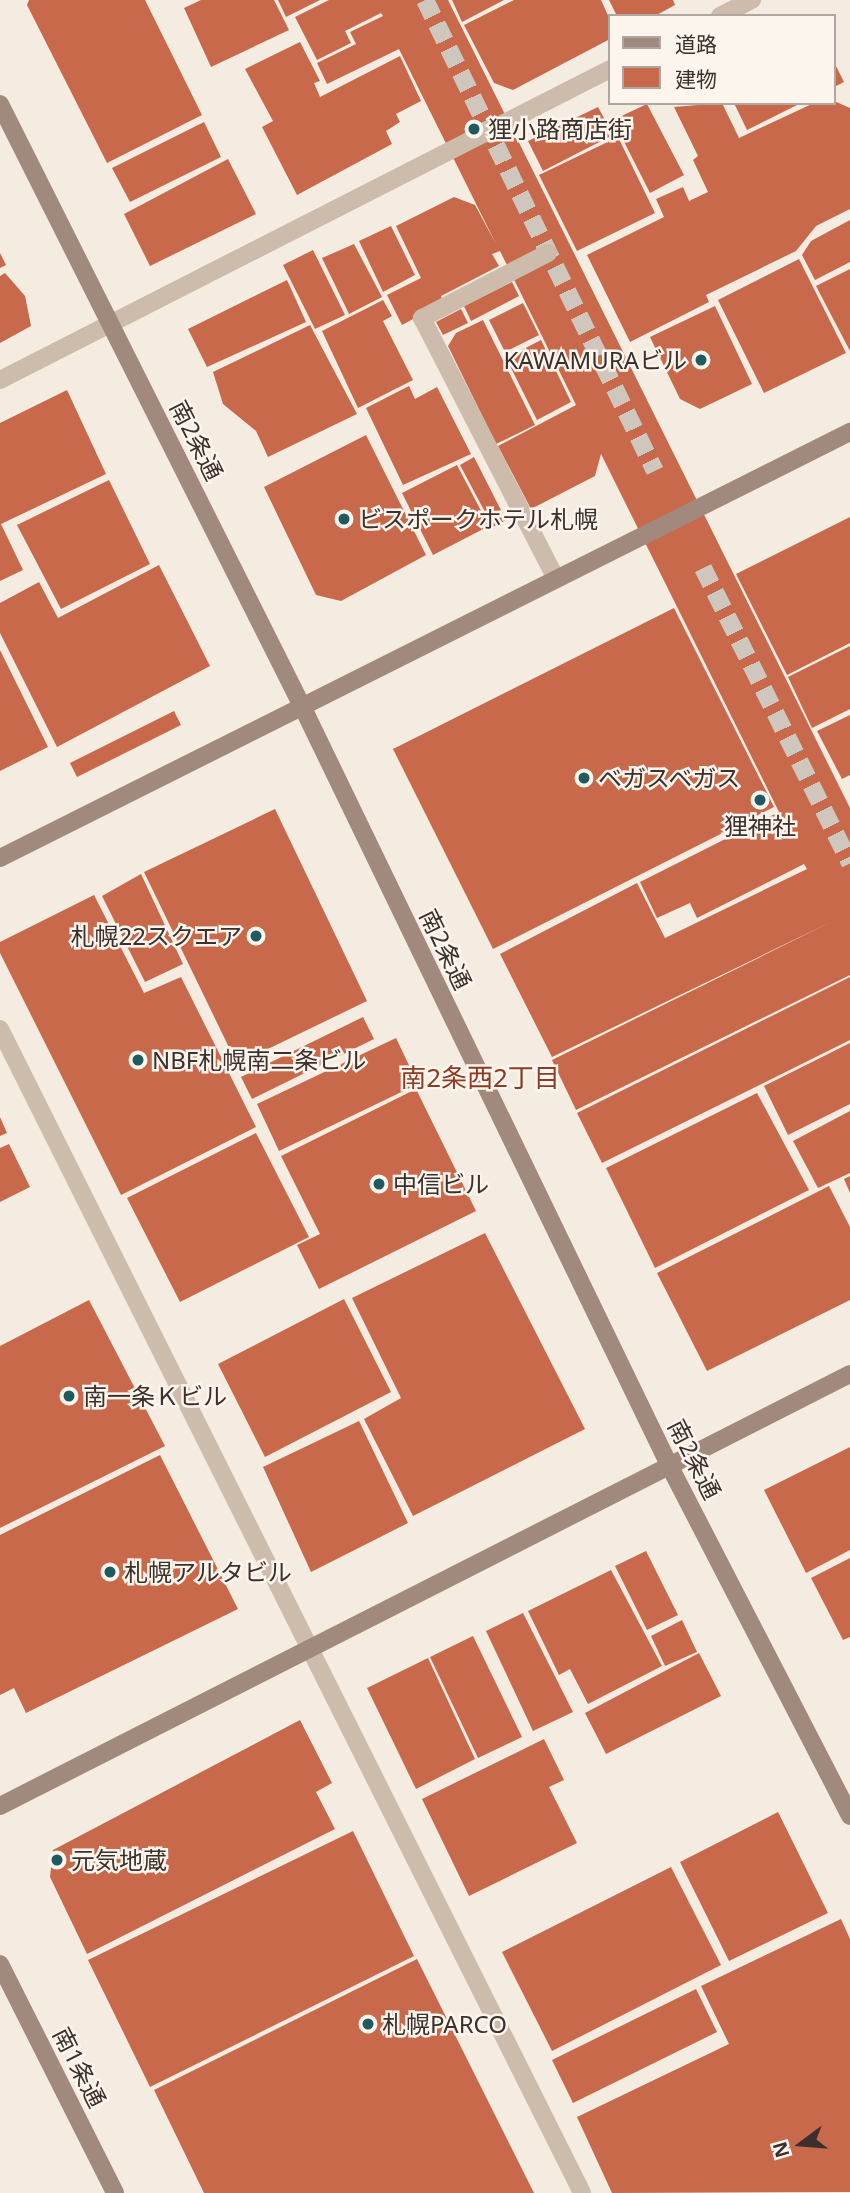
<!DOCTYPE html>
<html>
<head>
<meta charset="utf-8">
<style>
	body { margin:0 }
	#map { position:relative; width:850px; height:2193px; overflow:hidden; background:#f4ebe1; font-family:"Noto Sans","Noto Sans JP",sans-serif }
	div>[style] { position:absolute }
	.building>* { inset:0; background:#c8694b }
	.street-tunnel>* { height:18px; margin-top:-9px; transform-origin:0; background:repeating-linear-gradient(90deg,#cfc6bd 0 18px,transparent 0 27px) }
	.street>* { height:18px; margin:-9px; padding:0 9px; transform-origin:9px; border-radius:9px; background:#cdbbac }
	.secondary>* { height:18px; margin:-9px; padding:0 9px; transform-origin:9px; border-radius:9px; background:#a18a7d }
	.dots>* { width:19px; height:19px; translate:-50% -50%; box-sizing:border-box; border:4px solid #fbf5ee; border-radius:50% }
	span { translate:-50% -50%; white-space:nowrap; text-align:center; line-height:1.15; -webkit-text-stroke:5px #fbf5ee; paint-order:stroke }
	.poi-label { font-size:24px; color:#3b302b }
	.left { translate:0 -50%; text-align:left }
	.right { translate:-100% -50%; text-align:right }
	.street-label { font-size:24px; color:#3b302b }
	.neighbourhood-label { font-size:26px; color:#8c3b22 }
	.legend { position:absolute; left:608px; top:14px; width:228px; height:91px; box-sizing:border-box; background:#fbf5ee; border:2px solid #aea6a0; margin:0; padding:9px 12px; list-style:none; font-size:21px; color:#3b302b }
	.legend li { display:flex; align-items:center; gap:14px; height:35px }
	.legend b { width:35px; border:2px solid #aea6a0 }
	.north { position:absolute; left:766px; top:2109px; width:70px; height:70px; -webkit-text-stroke:5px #fbf5ee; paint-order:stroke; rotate:254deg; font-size:19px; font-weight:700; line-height:28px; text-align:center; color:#3b302b }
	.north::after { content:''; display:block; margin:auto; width:24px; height:32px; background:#3b302b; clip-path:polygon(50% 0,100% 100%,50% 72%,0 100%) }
</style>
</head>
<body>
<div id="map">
	<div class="building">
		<div style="clip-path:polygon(29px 0,145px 0,202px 115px,107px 163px,27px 5px)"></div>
		<div style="clip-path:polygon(201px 0,274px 0,289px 30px,211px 67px,184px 8px)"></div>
		<div style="clip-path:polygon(278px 0,320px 0,286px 17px)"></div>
		<div style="clip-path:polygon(329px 0,448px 0,850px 808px,850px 975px,576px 1110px,552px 1060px,833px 921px,552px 1057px,500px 954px,637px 883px,665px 938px,807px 869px,804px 864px,697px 918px,690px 903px,657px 918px,640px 882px,779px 812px,601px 454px,595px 476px,531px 509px,498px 446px,576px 405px,500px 251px,492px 254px,499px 266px,441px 296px,443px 303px,402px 325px,387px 295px,421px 278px,396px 226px,454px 197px,475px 205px,496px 244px,399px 49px,327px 84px,317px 63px,356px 44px,350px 32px,383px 16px,381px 13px,345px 31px,351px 43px,317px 60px,295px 17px)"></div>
		<div style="clip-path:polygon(452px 0,504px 0,462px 22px)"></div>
		<div style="clip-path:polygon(514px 0,601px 0,610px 20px,610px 39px,513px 90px,494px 83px,464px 25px)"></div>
		<div style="clip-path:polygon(609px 0,673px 0,675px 5px,655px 16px,617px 16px)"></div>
		<div style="clip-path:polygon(300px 42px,320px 81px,314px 83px,320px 97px,400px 56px,421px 101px,396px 114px,400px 122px,386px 131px,392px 144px,297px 195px,262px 127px,273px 121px,245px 69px)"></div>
		<div style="clip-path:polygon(834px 62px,844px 82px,834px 87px)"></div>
		<div style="clip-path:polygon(834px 101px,850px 108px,850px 209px,816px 226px,796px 251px,706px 295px,709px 302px,630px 342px,587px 255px,664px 217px,656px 199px,683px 187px,689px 201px,708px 192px,693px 160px,698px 156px,674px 107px,722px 103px,739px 138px,814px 103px)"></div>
		<div style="clip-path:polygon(734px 103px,801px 103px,747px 130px)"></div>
		<div style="clip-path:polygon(647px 104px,684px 175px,650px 193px,613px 120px)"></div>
		<div style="clip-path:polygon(598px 107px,613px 135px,543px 171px,528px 141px)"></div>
		<div style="clip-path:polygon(204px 122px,221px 157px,130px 202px,112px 168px)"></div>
		<div style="clip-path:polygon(618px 137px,655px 213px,577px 251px,539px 175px)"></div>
		<div style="clip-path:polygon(228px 159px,256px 214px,150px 266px,124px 214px)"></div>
		<div style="clip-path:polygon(850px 220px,850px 262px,815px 280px,802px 255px,811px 241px)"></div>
		<div style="clip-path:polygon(391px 226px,415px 275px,383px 292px,359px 241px)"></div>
		<div style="clip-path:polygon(354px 244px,382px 297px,349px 314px,322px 258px)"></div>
		<div style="clip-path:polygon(313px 250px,345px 315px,315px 329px,283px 265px)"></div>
		<div style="clip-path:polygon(0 253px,6px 265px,0 268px)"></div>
		<div style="clip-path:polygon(799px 259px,846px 353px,764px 393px,718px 300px)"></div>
		<div style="clip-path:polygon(850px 269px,850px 351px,816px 286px)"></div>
		<div style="clip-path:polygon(5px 273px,25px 296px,31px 326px,0 343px,0 276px)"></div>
		<div style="clip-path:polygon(287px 280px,306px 322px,207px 367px,188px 329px)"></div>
		<div style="clip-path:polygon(512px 282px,519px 296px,471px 321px,464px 306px)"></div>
		<div style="clip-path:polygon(383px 300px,392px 316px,383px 321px,413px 380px,358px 408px,322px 331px)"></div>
		<div style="clip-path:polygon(523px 303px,539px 335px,505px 352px,489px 320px)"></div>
		<div style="clip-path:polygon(715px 306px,752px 384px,700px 409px,680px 399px,650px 337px)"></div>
		<div style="clip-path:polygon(461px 309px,468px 323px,443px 335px,436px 322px)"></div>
		<div style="clip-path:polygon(483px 320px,535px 425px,496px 444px,448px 346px,456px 333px)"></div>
		<div style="clip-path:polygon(310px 325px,357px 414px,268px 457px,256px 431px,223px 404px,213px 372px)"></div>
		<div style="clip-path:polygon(541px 340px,571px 402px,537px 420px,506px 358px)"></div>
		<div style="clip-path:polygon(409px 386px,415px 399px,437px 387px,471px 454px,403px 485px,366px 408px)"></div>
		<div style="clip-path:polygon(67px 390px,106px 474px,1px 524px,23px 570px,0 581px,0 423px)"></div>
		<div style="clip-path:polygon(366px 435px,426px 555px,341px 601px,316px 595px,264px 487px)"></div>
		<div style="clip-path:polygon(474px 457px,506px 520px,493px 527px,460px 465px)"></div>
		<div style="clip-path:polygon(457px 465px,489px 526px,433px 555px,402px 493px)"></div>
		<div style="clip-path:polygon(109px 480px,150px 564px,61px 609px,17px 525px)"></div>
		<div style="clip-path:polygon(850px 517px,850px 643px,787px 675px,736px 574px)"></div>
		<div style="clip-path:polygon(159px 565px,210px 666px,57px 747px,0 633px,0 603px,39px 582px,58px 618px)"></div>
		<div style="clip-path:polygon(674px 608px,774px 807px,493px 949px,393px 749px)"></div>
		<div style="clip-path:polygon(850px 646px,850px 709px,812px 728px,788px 677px)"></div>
		<div style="clip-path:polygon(0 650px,48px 747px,0 771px)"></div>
		<div style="clip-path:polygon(174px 711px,181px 725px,77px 777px,70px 763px)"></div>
		<div style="clip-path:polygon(850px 715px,850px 775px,842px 779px,817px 731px)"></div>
		<div style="clip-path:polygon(275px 809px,367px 1001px,237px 1064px,144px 872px)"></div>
		<div style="clip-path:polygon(141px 874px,183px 964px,145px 982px,102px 896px)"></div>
		<div style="clip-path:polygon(94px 895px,144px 993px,181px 977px,256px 1127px,121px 1195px,0 953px,0 942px)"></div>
		<div style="clip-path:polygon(850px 977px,850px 1040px,602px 1163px,577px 1113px)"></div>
		<div style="clip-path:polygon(363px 1017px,374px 1039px,252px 1099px,241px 1077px)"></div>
		<div style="clip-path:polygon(396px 1038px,418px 1084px,279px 1151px,257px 1104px)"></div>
		<div style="clip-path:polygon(850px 1043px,850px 1104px,788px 1135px,764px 1086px)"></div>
		<div style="clip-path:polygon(416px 1089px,476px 1211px,319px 1289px,297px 1245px,320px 1234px,281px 1156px)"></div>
		<div style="clip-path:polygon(757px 1093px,809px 1190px,655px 1268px,606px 1168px)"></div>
		<div style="clip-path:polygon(850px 1111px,850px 1173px,818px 1188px,793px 1141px)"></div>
		<div style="clip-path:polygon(0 1117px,7px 1133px,0 1136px)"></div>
		<div style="clip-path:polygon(256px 1133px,309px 1237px,180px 1302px,127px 1198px)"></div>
		<div style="clip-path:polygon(9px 1144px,30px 1187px,0 1202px,0 1148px)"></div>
		<div style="clip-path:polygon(850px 1176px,850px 1193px,844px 1179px)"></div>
		<div style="clip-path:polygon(829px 1186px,850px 1227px,850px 1300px,707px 1371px,657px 1273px)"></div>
		<div style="clip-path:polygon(485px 1233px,585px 1429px,413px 1516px,364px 1419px,401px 1398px,352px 1298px)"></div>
		<div style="clip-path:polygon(344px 1299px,391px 1392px,265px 1457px,218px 1364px)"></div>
		<div style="clip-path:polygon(89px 1300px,165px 1446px,0 1528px,0 1346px)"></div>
		<div style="clip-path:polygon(359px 1421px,408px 1523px,311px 1572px,263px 1467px)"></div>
		<div style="clip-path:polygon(850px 1447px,850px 1550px,806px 1573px,764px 1490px)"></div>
		<div style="clip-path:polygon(160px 1455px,238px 1609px,26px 1713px,14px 1688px,0 1695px,0 1535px)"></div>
		<div style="clip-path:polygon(646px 1551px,678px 1615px,647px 1630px,615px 1566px)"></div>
		<div style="clip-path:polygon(850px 1558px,850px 1637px,843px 1640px,811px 1578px)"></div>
		<div style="clip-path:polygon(611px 1570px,662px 1666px,588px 1704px,570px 1669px,559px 1675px,528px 1611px)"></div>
		<div style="clip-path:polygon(523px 1613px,573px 1712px,533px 1731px,486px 1631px)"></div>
		<div style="clip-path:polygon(682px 1620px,697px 1652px,665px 1666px,651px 1636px)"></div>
		<div style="clip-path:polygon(473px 1636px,522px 1737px,478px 1758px,430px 1657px)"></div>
		<div style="clip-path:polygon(699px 1653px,721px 1696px,606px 1754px,585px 1713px)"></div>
		<div style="clip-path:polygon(428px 1658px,475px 1759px,416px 1789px,367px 1688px)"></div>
		<div style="clip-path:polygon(300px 1720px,332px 1783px,316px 1792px,335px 1829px,87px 1954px,50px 1877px,53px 1850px)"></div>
		<div style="clip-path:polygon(544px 1739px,564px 1780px,549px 1787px,577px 1843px,469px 1896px,422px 1799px)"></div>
		<div style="clip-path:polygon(778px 1812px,828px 1913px,729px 1961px,680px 1862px)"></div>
		<div style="clip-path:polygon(353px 1831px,414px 1956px,150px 2087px,88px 1960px)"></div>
		<div style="clip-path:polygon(671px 1867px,721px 1965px,552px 2051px,502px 1952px)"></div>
		<div style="clip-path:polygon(841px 1919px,850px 1939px,850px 2192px,612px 2193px,577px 2117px,729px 2044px,701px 1986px)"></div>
		<div style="clip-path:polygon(417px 1959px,534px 2193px,204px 2193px,154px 2090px)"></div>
		<div style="clip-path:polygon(696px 1989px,717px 2032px,573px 2103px,552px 2060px)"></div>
	</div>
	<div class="street-tunnel">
		<div style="left:425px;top:0;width:524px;rotate:63.97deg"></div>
		<div style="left:703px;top:568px;width:330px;rotate:63.5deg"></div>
	</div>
	<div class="street">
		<div style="left:720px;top:16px;width:36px;rotate:-27deg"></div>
		<div style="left:548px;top:253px;width:142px;rotate:152.7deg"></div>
		<div style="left:422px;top:318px;width:293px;rotate:62.8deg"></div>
		<div style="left:0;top:380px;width:685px;rotate:-27.01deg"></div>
		<div style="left:0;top:1029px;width:1301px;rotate:63.43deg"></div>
	</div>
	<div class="secondary">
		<div style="left:0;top:104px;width:674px;rotate:63.36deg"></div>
		<div style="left:302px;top:706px;width:843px;rotate:64.19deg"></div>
		<div style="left:669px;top:1465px;width:395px;rotate:62.7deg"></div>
		<div style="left:0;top:858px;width:951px;rotate:-26.62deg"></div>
		<div style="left:0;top:1806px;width:953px;rotate:-26.94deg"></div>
		<div style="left:0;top:1964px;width:256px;rotate:63.3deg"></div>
	</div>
	<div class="dots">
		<div style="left:474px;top:129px;background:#1f5a5e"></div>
		<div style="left:701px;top:360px;background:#1f5a5e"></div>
		<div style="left:344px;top:519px;background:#1f5a5e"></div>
		<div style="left:584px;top:778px;background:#1f5a5e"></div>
		<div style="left:760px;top:800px;background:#1f5a5e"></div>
		<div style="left:256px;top:936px;background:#1f5a5e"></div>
		<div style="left:138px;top:1060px;background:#1f5a5e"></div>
		<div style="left:379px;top:1184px;background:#1f5a5e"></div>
		<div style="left:69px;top:1396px;background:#1f5a5e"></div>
		<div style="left:110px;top:1572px;background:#1f5a5e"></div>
		<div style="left:57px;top:1860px;background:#1f5a5e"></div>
		<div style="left:368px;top:2024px;background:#1f5a5e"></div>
	</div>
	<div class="poi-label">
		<span class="left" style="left:488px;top:129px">狸小路商店街</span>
		<span class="right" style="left:687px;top:360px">KAWAMURAビル</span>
		<span class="left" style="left:358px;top:519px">ビスポークホテル札幌</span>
		<span class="left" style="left:598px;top:778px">ベガスベガス</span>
		<span style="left:760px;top:826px">狸神社</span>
		<span class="right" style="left:242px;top:936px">札幌22スクエア</span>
		<span class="left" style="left:152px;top:1060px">NBF札幌南二条ビル</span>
		<span class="left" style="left:393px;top:1184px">中信ビル</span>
		<span class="left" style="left:83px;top:1396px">南一条Ｋビル</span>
		<span class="left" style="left:124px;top:1572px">札幌アルタビル</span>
		<span class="left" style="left:71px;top:1860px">元気地蔵</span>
		<span class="left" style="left:382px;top:2024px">札幌PARCO</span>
	</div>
	<div class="street-label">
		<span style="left:197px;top:440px;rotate:63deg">南2条通</span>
		<span style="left:446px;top:949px;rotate:64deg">南2条通</span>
		<span style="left:695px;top:1459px;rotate:63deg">南2条通</span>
		<span style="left:80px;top:2067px;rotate:63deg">南1条通</span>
	</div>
	<div class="neighbourhood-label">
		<span style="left:480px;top:1078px">南2条西2丁目</span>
	</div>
	<ul class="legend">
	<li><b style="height:9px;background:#a18a7d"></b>道路</li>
	<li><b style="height:19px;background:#c8694b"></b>建物</li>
	</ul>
	<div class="north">N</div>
</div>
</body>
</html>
